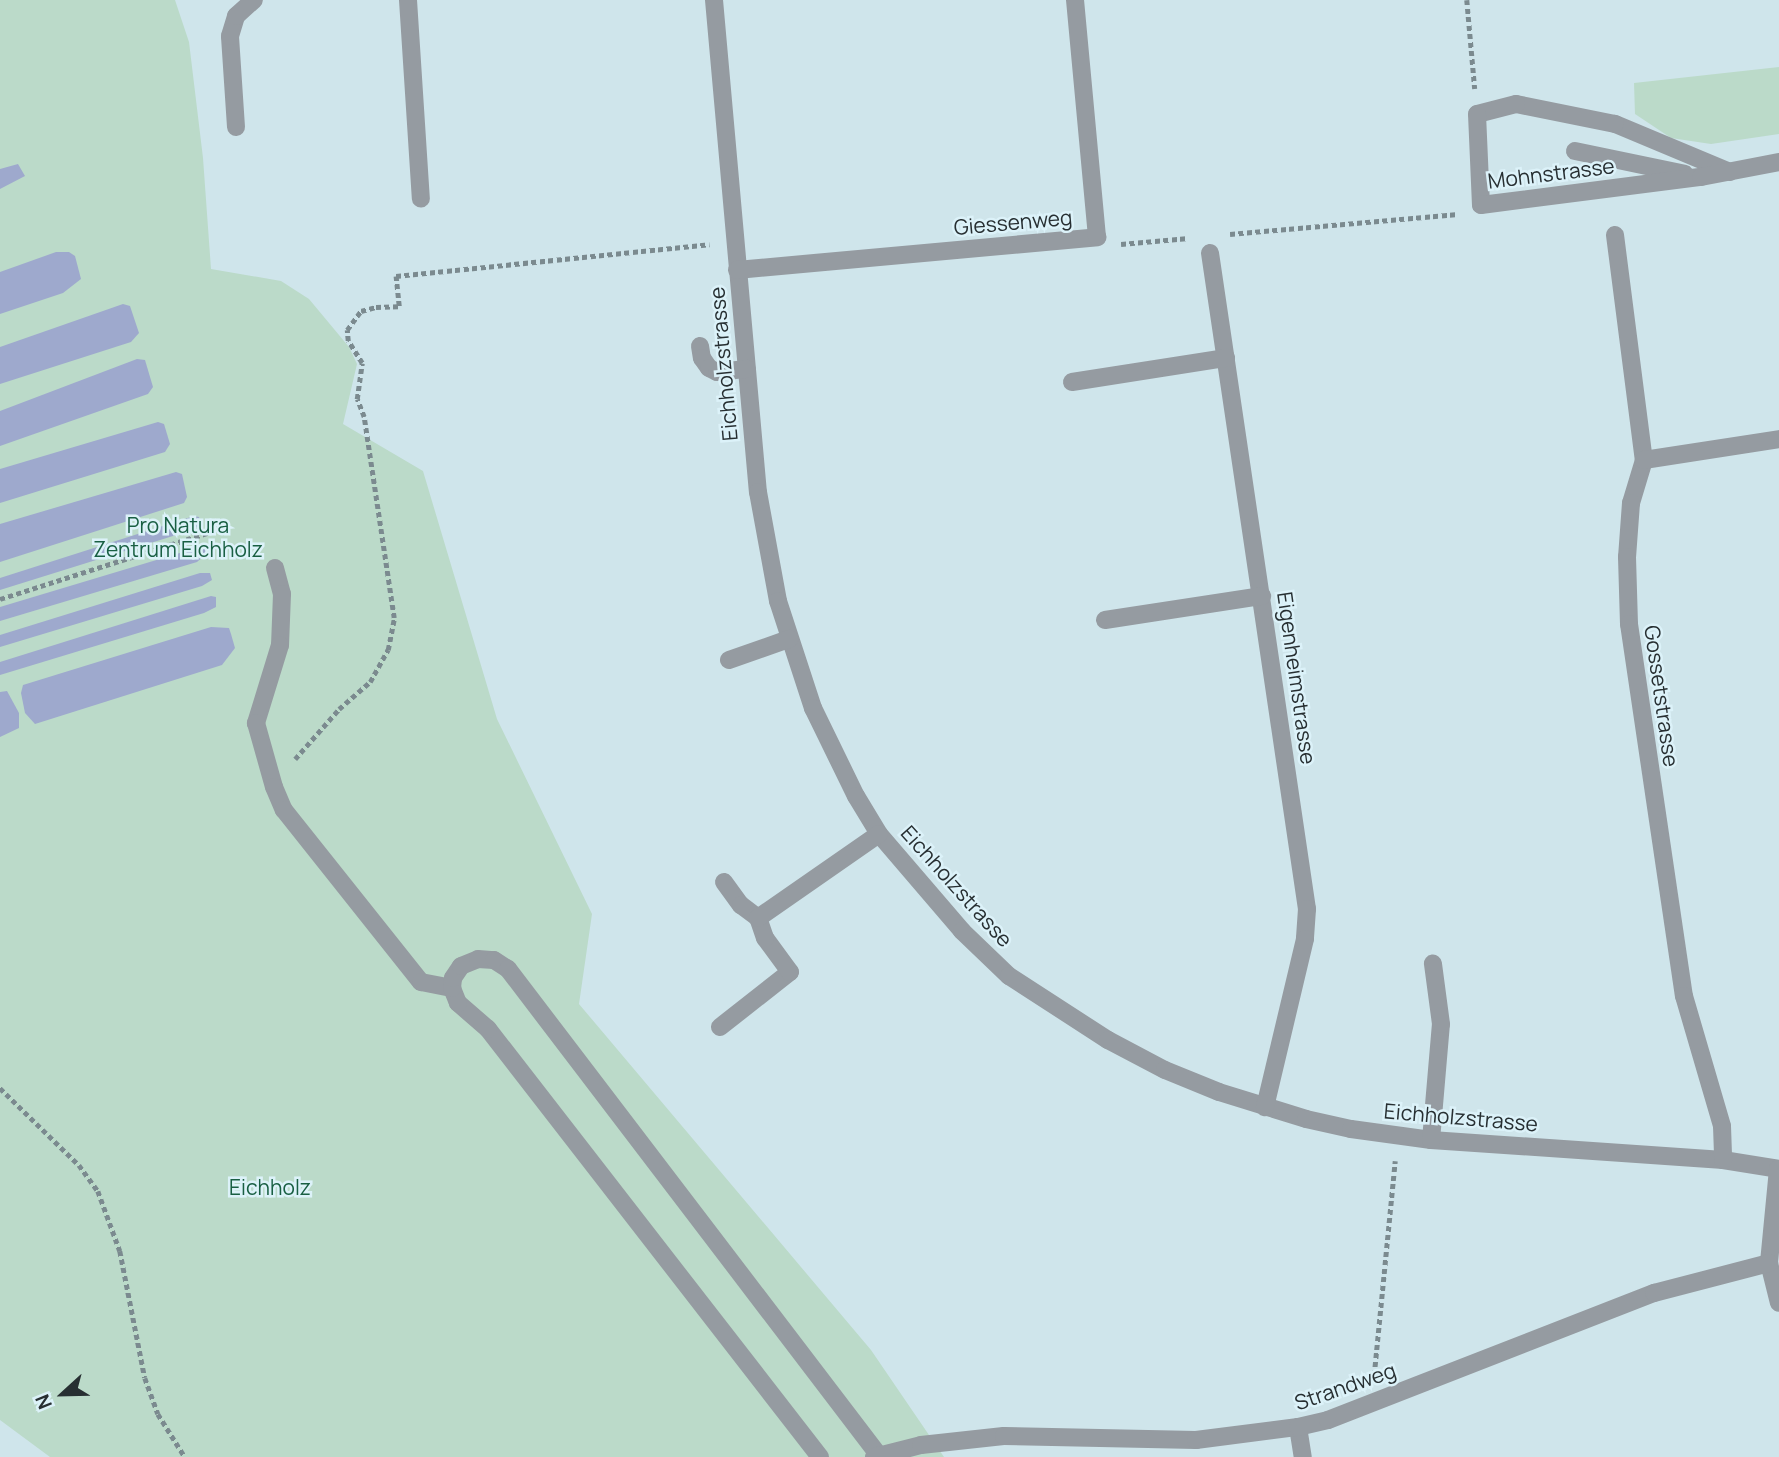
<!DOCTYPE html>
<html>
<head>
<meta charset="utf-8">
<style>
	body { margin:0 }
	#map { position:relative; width:1779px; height:1457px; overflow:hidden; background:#cfe5eb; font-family:Manrope,sans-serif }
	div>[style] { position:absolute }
	.green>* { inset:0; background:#bbdac9 }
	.water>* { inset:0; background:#9ea9cd }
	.path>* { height:4.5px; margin-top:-2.25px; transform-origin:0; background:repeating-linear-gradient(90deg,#7b8a8f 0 5px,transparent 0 8.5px) }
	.minor>* { height:18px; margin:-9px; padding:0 9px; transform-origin:9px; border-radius:9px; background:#959ba1 }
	span { translate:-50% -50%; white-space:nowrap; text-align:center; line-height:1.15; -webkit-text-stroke:5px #dcf2f9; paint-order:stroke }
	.street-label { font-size:21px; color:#272f32 }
	.park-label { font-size:21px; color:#195f43 }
	.north { position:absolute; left:28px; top:1359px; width:70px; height:70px; -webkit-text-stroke:5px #dcf2f9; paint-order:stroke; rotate:248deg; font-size:19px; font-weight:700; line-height:28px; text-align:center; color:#272f32 }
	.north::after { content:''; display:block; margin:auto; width:24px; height:32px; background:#272f32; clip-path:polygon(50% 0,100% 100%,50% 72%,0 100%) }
</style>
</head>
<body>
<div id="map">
	<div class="green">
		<div style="clip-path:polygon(0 0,175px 0,189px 42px,203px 158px,211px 269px,281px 281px,309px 299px,349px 347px,357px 364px,343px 424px,423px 471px,497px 719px,592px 914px,579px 1004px,871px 1350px,944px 1457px,50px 1457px,0 1420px)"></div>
		<div style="clip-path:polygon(1779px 67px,1779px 134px,1711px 144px,1671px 138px,1635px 114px,1634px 83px)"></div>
	</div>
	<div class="water">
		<div style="clip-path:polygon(18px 164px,25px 176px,0 189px,0 169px)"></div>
		<div style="clip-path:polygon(56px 252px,69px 252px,75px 256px,81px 279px,63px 293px,0 314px,0 272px)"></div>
		<div style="clip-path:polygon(123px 304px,130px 306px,139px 333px,131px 342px,0 384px,0 347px)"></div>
		<div style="clip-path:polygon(137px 359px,145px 360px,153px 387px,148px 394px,0 446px,0 411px)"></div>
		<div style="clip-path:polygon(158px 422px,164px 424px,170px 444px,165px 452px,0 503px,0 469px)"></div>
		<div style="clip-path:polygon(176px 472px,182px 474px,187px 497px,184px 503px,0 562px,0 524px)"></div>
		<div style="clip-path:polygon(194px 516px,199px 517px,201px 525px,189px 531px,0 590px,0 578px)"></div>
		<div style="clip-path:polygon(203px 546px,207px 553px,197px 562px,0 621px,0 607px)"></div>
		<div style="clip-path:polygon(200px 573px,210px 573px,212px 580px,202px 586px,0 647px,0 635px)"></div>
		<div style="clip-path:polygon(211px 596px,216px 597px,216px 607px,204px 613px,0 675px,0 662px)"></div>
		<div style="clip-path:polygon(211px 627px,229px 628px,231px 634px,235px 648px,222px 665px,35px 724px,25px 713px,21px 693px,23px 685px)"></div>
		<div style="clip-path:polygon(7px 691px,19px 713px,19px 728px,0 737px,0 692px)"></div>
	</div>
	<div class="path">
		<div style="left:1467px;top:0;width:89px;rotate:84.9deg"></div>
		<div style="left:1230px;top:234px;width:229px;rotate:-5deg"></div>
		<div style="left:1121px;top:244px;width:68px;rotate:-5deg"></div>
		<div style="left:0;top:599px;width:231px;rotate:-17.7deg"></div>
		<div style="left:295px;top:759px;width:67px;rotate:-48.7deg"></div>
		<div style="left:339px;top:709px;width:41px;rotate:-41.1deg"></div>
		<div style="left:370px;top:682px;width:37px;rotate:-61deg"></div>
		<div style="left:388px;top:650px;width:33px;rotate:-79deg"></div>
		<div style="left:394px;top:618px;width:203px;rotate:-98.5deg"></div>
		<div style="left:364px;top:417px;width:19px;rotate:-111deg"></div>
		<div style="left:357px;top:399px;width:36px;rotate:-82deg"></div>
		<div style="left:362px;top:363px;width:26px;rotate:-122deg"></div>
		<div style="left:348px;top:341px;width:11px;rotate:-95deg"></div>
		<div style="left:347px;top:330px;width:24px;rotate:-54deg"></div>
		<div style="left:361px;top:311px;width:16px;rotate:-15deg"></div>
		<div style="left:376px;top:307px;width:23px;rotate:-2deg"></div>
		<div style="left:399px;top:306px;width:30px;rotate:-96deg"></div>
		<div style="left:396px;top:276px;width:315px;rotate:-5.8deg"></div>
		<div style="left:0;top:1088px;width:110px;rotate:44.3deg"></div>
		<div style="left:79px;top:1165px;width:32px;rotate:54deg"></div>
		<div style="left:98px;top:1191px;width:64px;rotate:69.9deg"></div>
		<div style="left:120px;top:1251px;width:129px;rotate:78.9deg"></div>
		<div style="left:145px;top:1378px;width:38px;rotate:70deg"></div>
		<div style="left:158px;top:1414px;width:51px;rotate:57.9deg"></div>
		<div style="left:1374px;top:1375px;width:215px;rotate:-84.4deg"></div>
	</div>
	<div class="minor">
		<div style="left:408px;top:0;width:199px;rotate:86.3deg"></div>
		<div style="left:714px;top:0;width:494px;rotate:84.9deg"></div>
		<div style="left:758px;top:492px;width:111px;rotate:79.6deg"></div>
		<div style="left:778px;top:601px;width:113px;rotate:71.9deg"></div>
		<div style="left:813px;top:708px;width:98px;rotate:64deg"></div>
		<div style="left:856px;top:796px;width:44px;rotate:58.8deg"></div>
		<div style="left:879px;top:834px;width:128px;rotate:49.4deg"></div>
		<div style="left:962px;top:931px;width:65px;rotate:43.8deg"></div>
		<div style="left:1009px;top:976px;width:118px;rotate:32.9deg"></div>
		<div style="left:1108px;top:1040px;width:64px;rotate:27.8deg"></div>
		<div style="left:1165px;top:1070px;width:58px;rotate:22.2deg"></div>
		<div style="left:1219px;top:1092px;width:91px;rotate:17.2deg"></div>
		<div style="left:1306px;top:1119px;width:46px;rotate:12.5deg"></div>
		<div style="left:1351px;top:1129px;width:81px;rotate:7.8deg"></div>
		<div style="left:1431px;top:1140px;width:293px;rotate:3.9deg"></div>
		<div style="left:1723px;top:1160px;width:57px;rotate:9.1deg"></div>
		<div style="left:236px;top:127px;width:91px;rotate:-93.8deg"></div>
		<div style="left:230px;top:36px;width:21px;rotate:-73deg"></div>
		<div style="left:236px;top:16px;width:24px;rotate:-42deg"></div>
		<div style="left:1575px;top:151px;width:112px;rotate:11.8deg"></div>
		<div style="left:1730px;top:172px;width:125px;rotate:-157.3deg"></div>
		<div style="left:1615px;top:124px;width:101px;rotate:-168.6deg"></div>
		<div style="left:1516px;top:104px;width:40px;rotate:165.6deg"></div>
		<div style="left:1477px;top:114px;width:91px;rotate:87.5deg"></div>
		<div style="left:1481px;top:205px;width:222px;rotate:-7.3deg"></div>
		<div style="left:1701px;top:177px;width:79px;rotate:-10.9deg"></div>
		<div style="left:1615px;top:235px;width:227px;rotate:82.7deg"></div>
		<div style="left:1644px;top:460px;width:45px;rotate:106.8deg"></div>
		<div style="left:1631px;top:503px;width:54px;rotate:94.2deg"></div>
		<div style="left:1627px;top:557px;width:67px;rotate:88.3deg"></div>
		<div style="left:1629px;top:624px;width:376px;rotate:81.6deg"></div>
		<div style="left:1684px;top:996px;width:135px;rotate:73.7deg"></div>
		<div style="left:1722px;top:1126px;width:34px;rotate:88deg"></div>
		<div style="left:1210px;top:253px;width:663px;rotate:81.59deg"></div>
		<div style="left:1307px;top:909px;width:30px;rotate:94deg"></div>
		<div style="left:1305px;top:939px;width:173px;rotate:103.4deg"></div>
		<div style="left:737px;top:270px;width:362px;rotate:-5.2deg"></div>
		<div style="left:1097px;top:237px;width:238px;rotate:-95.3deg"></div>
		<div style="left:700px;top:346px;width:12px;rotate:81deg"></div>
		<div style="left:702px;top:358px;width:12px;rotate:55deg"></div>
		<div style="left:709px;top:368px;width:9px;rotate:27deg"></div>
		<div style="left:717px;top:372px;width:30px;rotate:-6deg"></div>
		<div style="left:1072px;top:382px;width:156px;rotate:-8.9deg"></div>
		<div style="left:1644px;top:460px;width:137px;rotate:-8.8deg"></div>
		<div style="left:275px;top:568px;width:27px;rotate:75deg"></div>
		<div style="left:282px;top:594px;width:51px;rotate:92.2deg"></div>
		<div style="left:280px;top:645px;width:82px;rotate:107.1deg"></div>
		<div style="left:256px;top:723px;width:66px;rotate:74.3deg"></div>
		<div style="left:274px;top:787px;width:25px;rotate:67deg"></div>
		<div style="left:284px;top:810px;width:220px;rotate:51.5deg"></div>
		<div style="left:421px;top:982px;width:32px;rotate:11deg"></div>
		<div style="left:1105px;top:620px;width:159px;rotate:-8.7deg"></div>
		<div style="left:729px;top:660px;width:64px;rotate:-19.3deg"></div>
		<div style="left:724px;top:882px;width:29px;rotate:54deg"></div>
		<div style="left:741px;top:905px;width:21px;rotate:37deg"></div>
		<div style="left:720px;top:1027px;width:89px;rotate:-38.2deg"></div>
		<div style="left:790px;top:972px;width:42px;rotate:-126.3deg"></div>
		<div style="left:765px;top:938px;width:21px;rotate:-109deg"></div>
		<div style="left:758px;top:918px;width:147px;rotate:-34.8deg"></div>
		<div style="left:1431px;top:1140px;width:116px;rotate:-85.1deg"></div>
		<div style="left:1441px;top:1024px;width:61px;rotate:-97.6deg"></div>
		<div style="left:1778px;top:1169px;width:94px;rotate:95.5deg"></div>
		<div style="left:1769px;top:1263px;width:41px;rotate:76deg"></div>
		<div style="left:1298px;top:1427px;width:30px;rotate:81deg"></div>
		<div style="left:820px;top:1457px;width:542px;rotate:-127.8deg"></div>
		<div style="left:488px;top:1029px;width:40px;rotate:-139deg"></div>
		<div style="left:458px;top:1003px;width:16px;rotate:-112deg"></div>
		<div style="left:452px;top:988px;width:10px;rotate:-84deg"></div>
		<div style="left:453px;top:978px;width:14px;rotate:-56deg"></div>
		<div style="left:461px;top:966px;width:18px;rotate:-22deg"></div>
		<div style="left:478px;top:959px;width:16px;rotate:4deg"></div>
		<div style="left:494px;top:960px;width:17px;rotate:33deg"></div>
		<div style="left:508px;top:969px;width:614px;rotate:52.68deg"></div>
		<div style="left:874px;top:1457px;width:49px;rotate:-14.3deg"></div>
		<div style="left:921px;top:1445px;width:83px;rotate:-6.2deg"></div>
		<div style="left:1004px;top:1436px;width:192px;rotate:1.2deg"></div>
		<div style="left:1196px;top:1440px;width:103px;rotate:-7.3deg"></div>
		<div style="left:1298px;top:1427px;width:31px;rotate:-13deg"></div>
		<div style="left:1328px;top:1420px;width:350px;rotate:-21.3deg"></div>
		<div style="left:1654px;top:1293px;width:119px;rotate:-14.6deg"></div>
	</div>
	<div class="street-label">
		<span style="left:1551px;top:173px;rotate:-7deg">Mohnstrasse</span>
		<span style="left:1013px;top:222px;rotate:-5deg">Giessenweg</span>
		<span style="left:723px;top:364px;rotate:-95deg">Eichholzstrasse</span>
		<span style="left:1297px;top:678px;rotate:82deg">Eigenheimstrasse</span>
		<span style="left:1662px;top:696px;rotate:82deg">Gossetstrasse</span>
		<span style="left:957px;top:886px;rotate:48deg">Eichholzstrasse</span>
		<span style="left:1461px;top:1117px;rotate:5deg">Eichholzstrasse</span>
		<span style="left:1345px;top:1386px;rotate:-19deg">Strandweg</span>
	</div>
	<div class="park-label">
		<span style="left:178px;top:537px">Pro Natura<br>Zentrum Eichholz</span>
		<span style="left:270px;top:1187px">Eichholz</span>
	</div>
	<div class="north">N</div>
</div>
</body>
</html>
